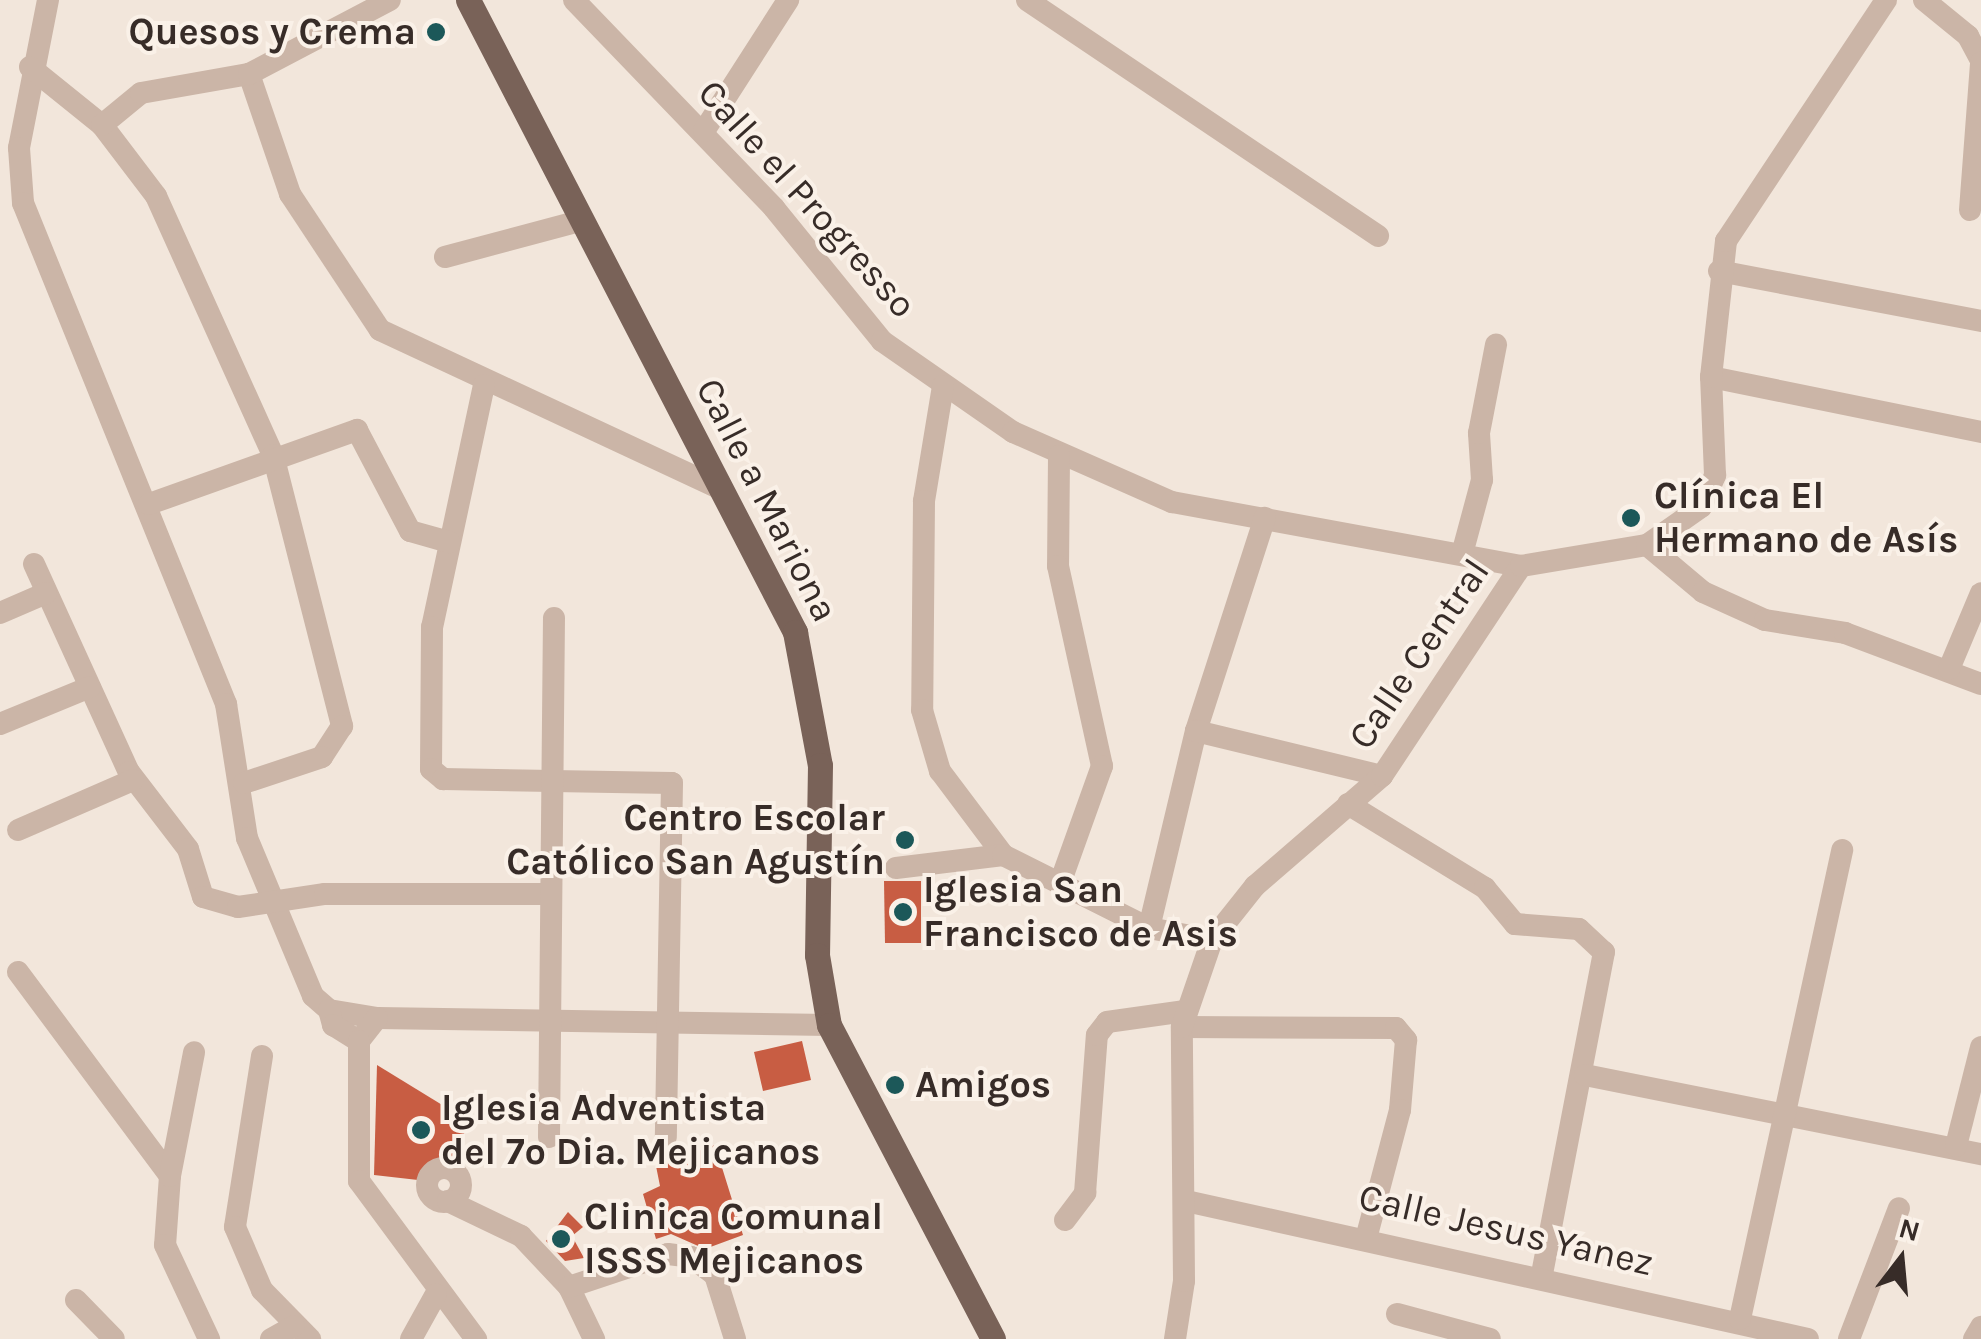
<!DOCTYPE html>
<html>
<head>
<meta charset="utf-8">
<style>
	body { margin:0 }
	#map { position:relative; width:1981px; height:1339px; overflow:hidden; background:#f2e6db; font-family:Karla,sans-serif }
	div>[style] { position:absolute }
	.building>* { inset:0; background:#c85d43 }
	.minor>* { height:22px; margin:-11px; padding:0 11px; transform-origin:11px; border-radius:11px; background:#cbb5a7 }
	.minor>.ring { margin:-11px; padding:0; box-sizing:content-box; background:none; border:22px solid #cbb5a7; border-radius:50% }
	.major>* { height:25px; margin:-12.5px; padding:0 12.5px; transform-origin:12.5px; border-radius:12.5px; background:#796258 }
	.dots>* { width:28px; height:28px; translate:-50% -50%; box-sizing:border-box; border:5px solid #faf1e8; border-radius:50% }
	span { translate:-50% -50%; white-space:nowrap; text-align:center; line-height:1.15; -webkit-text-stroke:8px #faf1e8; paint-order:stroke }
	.poi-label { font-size:38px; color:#372c28; font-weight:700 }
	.right { translate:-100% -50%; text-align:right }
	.left { translate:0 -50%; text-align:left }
	.street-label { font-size:38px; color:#372c28 }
	.north { position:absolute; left:1851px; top:1209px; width:100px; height:100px; -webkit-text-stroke:8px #faf1e8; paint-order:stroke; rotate:16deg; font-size:28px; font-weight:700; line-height:40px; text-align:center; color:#372c28 }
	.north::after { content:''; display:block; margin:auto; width:35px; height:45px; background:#372c28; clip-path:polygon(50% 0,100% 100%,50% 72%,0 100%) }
</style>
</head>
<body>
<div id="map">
	<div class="building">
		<div style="clip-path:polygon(884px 881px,921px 881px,921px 943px,885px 943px)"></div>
		<div style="clip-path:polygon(802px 1041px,811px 1080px,763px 1091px,754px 1052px)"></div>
		<div style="clip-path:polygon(377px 1065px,470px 1122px,448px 1165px,418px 1180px,374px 1175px)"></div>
		<div style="clip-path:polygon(715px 1145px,743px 1235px,705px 1249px,671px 1234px,656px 1239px,643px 1194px,660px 1186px,656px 1166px)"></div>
		<div style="clip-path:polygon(568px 1212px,583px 1227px,572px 1236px,584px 1258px,565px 1261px,546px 1241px)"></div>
	</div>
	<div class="minor">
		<div style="left:48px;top:0;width:151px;rotate:101.1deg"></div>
		<div style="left:19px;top:148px;width:55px;rotate:85.8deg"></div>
		<div style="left:23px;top:203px;width:541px;rotate:67.94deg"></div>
		<div style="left:226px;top:704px;width:136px;rotate:81.1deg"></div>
		<div style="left:247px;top:838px;width:171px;rotate:67.3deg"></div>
		<div style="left:313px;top:996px;width:21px;rotate:41deg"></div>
		<div style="left:329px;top:1010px;width:49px;rotate:9.5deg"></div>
		<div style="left:377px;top:1018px;width:452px;rotate:0.9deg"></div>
		<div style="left:574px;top:0;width:289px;rotate:46.1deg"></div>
		<div style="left:774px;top:208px;width:171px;rotate:50.9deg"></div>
		<div style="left:882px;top:341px;width:160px;rotate:34.8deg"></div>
		<div style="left:1013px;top:432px;width:174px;rotate:23.8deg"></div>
		<div style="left:1172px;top:502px;width:355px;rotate:10.4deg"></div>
		<div style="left:1027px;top:0;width:423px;rotate:33.9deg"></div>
		<div style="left:1924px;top:0;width:57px;rotate:39.3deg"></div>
		<div style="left:1968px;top:36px;width:27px;rotate:62deg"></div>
		<div style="left:30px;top:67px;width:92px;rotate:38.9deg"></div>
		<div style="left:102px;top:125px;width:89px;rotate:52.7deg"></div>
		<div style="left:156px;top:196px;width:284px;rotate:65.7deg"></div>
		<div style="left:273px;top:455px;width:280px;rotate:75.7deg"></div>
		<div style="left:342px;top:726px;width:37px;rotate:123deg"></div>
		<div style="left:322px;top:757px;width:82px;rotate:161.6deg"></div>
		<div style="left:249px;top:74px;width:127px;rotate:71.1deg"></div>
		<div style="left:290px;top:194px;width:163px;rotate:56.5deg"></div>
		<div style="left:380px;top:330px;width:378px;rotate:25deg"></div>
		<div style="left:102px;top:125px;width:50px;rotate:-39.4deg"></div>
		<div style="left:141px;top:93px;width:110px;rotate:-10deg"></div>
		<div style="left:249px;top:74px;width:159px;rotate:-27.7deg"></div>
		<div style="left:704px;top:131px;width:156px;rotate:-57.3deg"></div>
		<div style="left:1970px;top:210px;width:148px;rotate:-85.7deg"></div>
		<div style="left:445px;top:257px;width:136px;rotate:-15deg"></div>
		<div style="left:1719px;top:271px;width:267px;rotate:10.8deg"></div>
		<div style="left:1711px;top:377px;width:276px;rotate:11.5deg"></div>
		<div style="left:484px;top:385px;width:248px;rotate:102.1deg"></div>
		<div style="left:432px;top:627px;width:142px;rotate:90.4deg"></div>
		<div style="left:431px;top:769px;width:16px;rotate:40deg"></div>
		<div style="left:443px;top:779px;width:229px;rotate:1deg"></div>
		<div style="left:672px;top:783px;width:354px;rotate:91deg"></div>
		<div style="left:943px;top:386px;width:117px;rotate:99.4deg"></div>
		<div style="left:924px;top:501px;width:209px;rotate:90.5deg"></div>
		<div style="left:922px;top:710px;width:64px;rotate:73.6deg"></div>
		<div style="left:940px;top:771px;width:105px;rotate:53.1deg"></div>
		<div style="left:1059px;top:456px;width:110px;rotate:90.5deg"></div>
		<div style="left:1058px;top:566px;width:205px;rotate:77.6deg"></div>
		<div style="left:1102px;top:766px;width:124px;rotate:109.7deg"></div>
		<div style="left:149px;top:504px;width:221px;rotate:-19.6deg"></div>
		<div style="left:357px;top:430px;width:114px;rotate:62.3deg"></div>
		<div style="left:410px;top:531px;width:41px;rotate:15.8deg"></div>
		<div style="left:1647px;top:545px;width:73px;rotate:40deg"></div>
		<div style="left:1703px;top:592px;width:68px;rotate:24.3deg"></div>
		<div style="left:1765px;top:620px;width:81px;rotate:9.2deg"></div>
		<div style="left:1845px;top:633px;width:145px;rotate:20.6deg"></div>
		<div style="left:1462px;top:554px;width:77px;rotate:-74.9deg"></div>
		<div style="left:1482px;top:480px;width:47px;rotate:-93.7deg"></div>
		<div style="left:1479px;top:433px;width:90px;rotate:-79.1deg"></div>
		<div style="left:34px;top:564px;width:229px;rotate:65.5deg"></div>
		<div style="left:129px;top:772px;width:97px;rotate:52.5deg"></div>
		<div style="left:188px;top:849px;width:50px;rotate:72.6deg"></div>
		<div style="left:203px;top:897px;width:36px;rotate:16deg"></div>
		<div style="left:238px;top:907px;width:88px;rotate:-8.5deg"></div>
		<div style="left:325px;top:894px;width:224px"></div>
		<div style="left:0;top:613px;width:50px;rotate:-23.5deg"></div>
		<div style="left:1949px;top:669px;width:82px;rotate:-67.2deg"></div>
		<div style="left:0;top:724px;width:97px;rotate:-22.3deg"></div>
		<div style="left:1196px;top:731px;width:224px;rotate:-72.1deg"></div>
		<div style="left:1348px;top:804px;width:161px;rotate:31.5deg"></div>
		<div style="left:1485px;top:888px;width:47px;rotate:50.2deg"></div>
		<div style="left:1515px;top:924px;width:64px;rotate:4.5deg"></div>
		<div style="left:1579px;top:929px;width:34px;rotate:43deg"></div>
		<div style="left:1604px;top:952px;width:327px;rotate:100.9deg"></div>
		<div style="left:18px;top:830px;width:125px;rotate:-23.5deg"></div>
		<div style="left:896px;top:868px;width:108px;rotate:-6.9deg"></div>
		<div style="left:1003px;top:855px;width:163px;rotate:26.6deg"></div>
		<div style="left:1149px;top:928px;width:64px;rotate:10.8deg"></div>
		<div style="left:1149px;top:928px;width:203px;rotate:-76.6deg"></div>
		<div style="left:1196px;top:731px;width:191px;rotate:13.6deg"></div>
		<div style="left:18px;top:972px;width:254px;rotate:53.3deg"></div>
		<div style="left:170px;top:1176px;width:69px;rotate:94.1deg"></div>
		<div style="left:165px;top:1245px;width:104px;rotate:64.9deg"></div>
		<div style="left:329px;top:1010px;width:16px;rotate:75deg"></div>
		<div style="left:333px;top:1025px;width:31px;rotate:32deg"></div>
		<div style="left:377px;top:1018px;width:29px;rotate:128deg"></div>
		<div style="left:359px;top:1041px;width:140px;rotate:90deg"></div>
		<div style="left:359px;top:1181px;width:197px;rotate:53.5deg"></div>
		<div style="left:1182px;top:1027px;width:214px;rotate:0.3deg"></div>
		<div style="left:1396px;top:1028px;width:16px;rotate:50deg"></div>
		<div style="left:1406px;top:1040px;width:70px;rotate:94.9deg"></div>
		<div style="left:1400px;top:1110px;width:129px;rotate:104.8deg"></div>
		<div style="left:262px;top:1056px;width:173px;rotate:99deg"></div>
		<div style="left:235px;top:1227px;width:69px;rotate:66.8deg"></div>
		<div style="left:262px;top:1290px;width:69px;rotate:45.6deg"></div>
		<div style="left:1585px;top:1075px;width:404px;rotate:11.3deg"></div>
		<div style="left:549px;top:1137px;width:519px;rotate:-89.45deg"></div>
		<div style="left:1956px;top:1146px;width:102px;rotate:-75.8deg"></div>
		<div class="ring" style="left:427px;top:1168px;width:12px;height:12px"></div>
		<div style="left:170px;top:1176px;width:126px;rotate:-79deg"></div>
		<div style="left:448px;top:1201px;width:81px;rotate:25.6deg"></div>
		<div style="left:521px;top:1236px;width:70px;rotate:46.7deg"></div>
		<div style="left:569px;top:1287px;width:58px;rotate:64.3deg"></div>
		<div style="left:1186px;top:1201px;width:637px;rotate:12.51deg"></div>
		<div style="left:1065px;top:1220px;width:34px;rotate:-53deg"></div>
		<div style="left:1085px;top:1193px;width:158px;rotate:-85.7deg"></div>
		<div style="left:1097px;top:1035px;width:16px;rotate:-52deg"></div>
		<div style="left:1107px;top:1022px;width:79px;rotate:-8deg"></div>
		<div style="left:569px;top:1287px;width:104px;rotate:-18.4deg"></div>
		<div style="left:668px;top:1254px;width:23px;rotate:7deg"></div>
		<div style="left:691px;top:1257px;width:30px;rotate:37deg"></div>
		<div style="left:715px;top:1275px;width:67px;rotate:72.6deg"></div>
		<div style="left:76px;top:1300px;width:54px;rotate:45.7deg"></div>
		<div style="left:1397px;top:1314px;width:96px;rotate:15deg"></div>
		<div style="left:1740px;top:1319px;width:480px;rotate:-77.7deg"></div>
		<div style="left:271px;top:1339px;width:26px;rotate:-29deg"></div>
		<div style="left:411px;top:1339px;width:51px;rotate:-60.9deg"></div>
		<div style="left:1175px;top:1339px;width:59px;rotate:-81.2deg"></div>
		<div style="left:1184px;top:1281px;width:254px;rotate:-90.5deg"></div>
		<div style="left:1182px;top:1027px;width:92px;rotate:-71deg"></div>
		<div style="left:1212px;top:940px;width:69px;rotate:-51.5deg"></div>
		<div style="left:1255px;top:886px;width:168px;rotate:-40.9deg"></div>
		<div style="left:1382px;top:776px;width:252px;rotate:-56.5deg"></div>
		<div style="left:1521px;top:566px;width:128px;rotate:-9.5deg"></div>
		<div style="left:1647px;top:545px;width:66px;rotate:-35.1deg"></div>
		<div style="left:1701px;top:507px;width:35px;rotate:-66deg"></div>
		<div style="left:1715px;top:475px;width:98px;rotate:-92.3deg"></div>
		<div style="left:1711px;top:377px;width:137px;rotate:-83.7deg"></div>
		<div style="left:1726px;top:241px;width:289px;rotate:-56.4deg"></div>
		<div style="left:1849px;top:1339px;width:140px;rotate:-69.1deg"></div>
		<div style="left:1974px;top:1339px;width:14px;rotate:-60deg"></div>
	</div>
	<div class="major">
		<div style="left:468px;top:0;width:712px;rotate:62.64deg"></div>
		<div style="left:795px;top:632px;width:135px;rotate:79.4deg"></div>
		<div style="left:820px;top:765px;width:190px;rotate:90.9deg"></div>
		<div style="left:817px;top:955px;width:71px;rotate:80.3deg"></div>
		<div style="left:829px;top:1025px;width:354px;rotate:62.4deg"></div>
	</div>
	<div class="dots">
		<div style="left:436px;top:32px;background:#1c5859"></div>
		<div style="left:1631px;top:518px;background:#1c5859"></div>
		<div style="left:905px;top:840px;background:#1c5859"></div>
		<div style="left:903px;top:912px;background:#1c5859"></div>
		<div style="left:895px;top:1085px;background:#1c5859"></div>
		<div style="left:421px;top:1130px;background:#1c5859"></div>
		<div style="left:561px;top:1239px;background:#1c5859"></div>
	</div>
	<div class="poi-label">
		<span class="right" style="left:416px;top:32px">Quesos y Crema</span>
		<span class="left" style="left:1654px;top:518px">Clínica El<br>Hermano de Asís</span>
		<span class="right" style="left:885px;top:840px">Centro Escolar<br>Católico San Agustín</span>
		<span class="left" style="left:923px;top:912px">Iglesia San<br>Francisco de Asis</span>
		<span class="left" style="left:915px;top:1085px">Amigos</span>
		<span class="left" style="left:441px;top:1130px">Iglesia Adventista<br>del 7o Dia. Mejicanos</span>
		<span class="left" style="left:584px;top:1239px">Clinica Comunal<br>ISSS Mejicanos</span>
	</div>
	<div class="street-label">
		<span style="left:807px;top:199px;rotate:48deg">Calle el Progresso</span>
		<span style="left:767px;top:500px;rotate:63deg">Calle a Mariona</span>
		<span style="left:1419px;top:654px;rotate:-56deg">Calle Central</span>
		<span style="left:1506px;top:1230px;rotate:13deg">Calle Jesus Yanez</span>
	</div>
	<div class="north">N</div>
</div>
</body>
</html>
